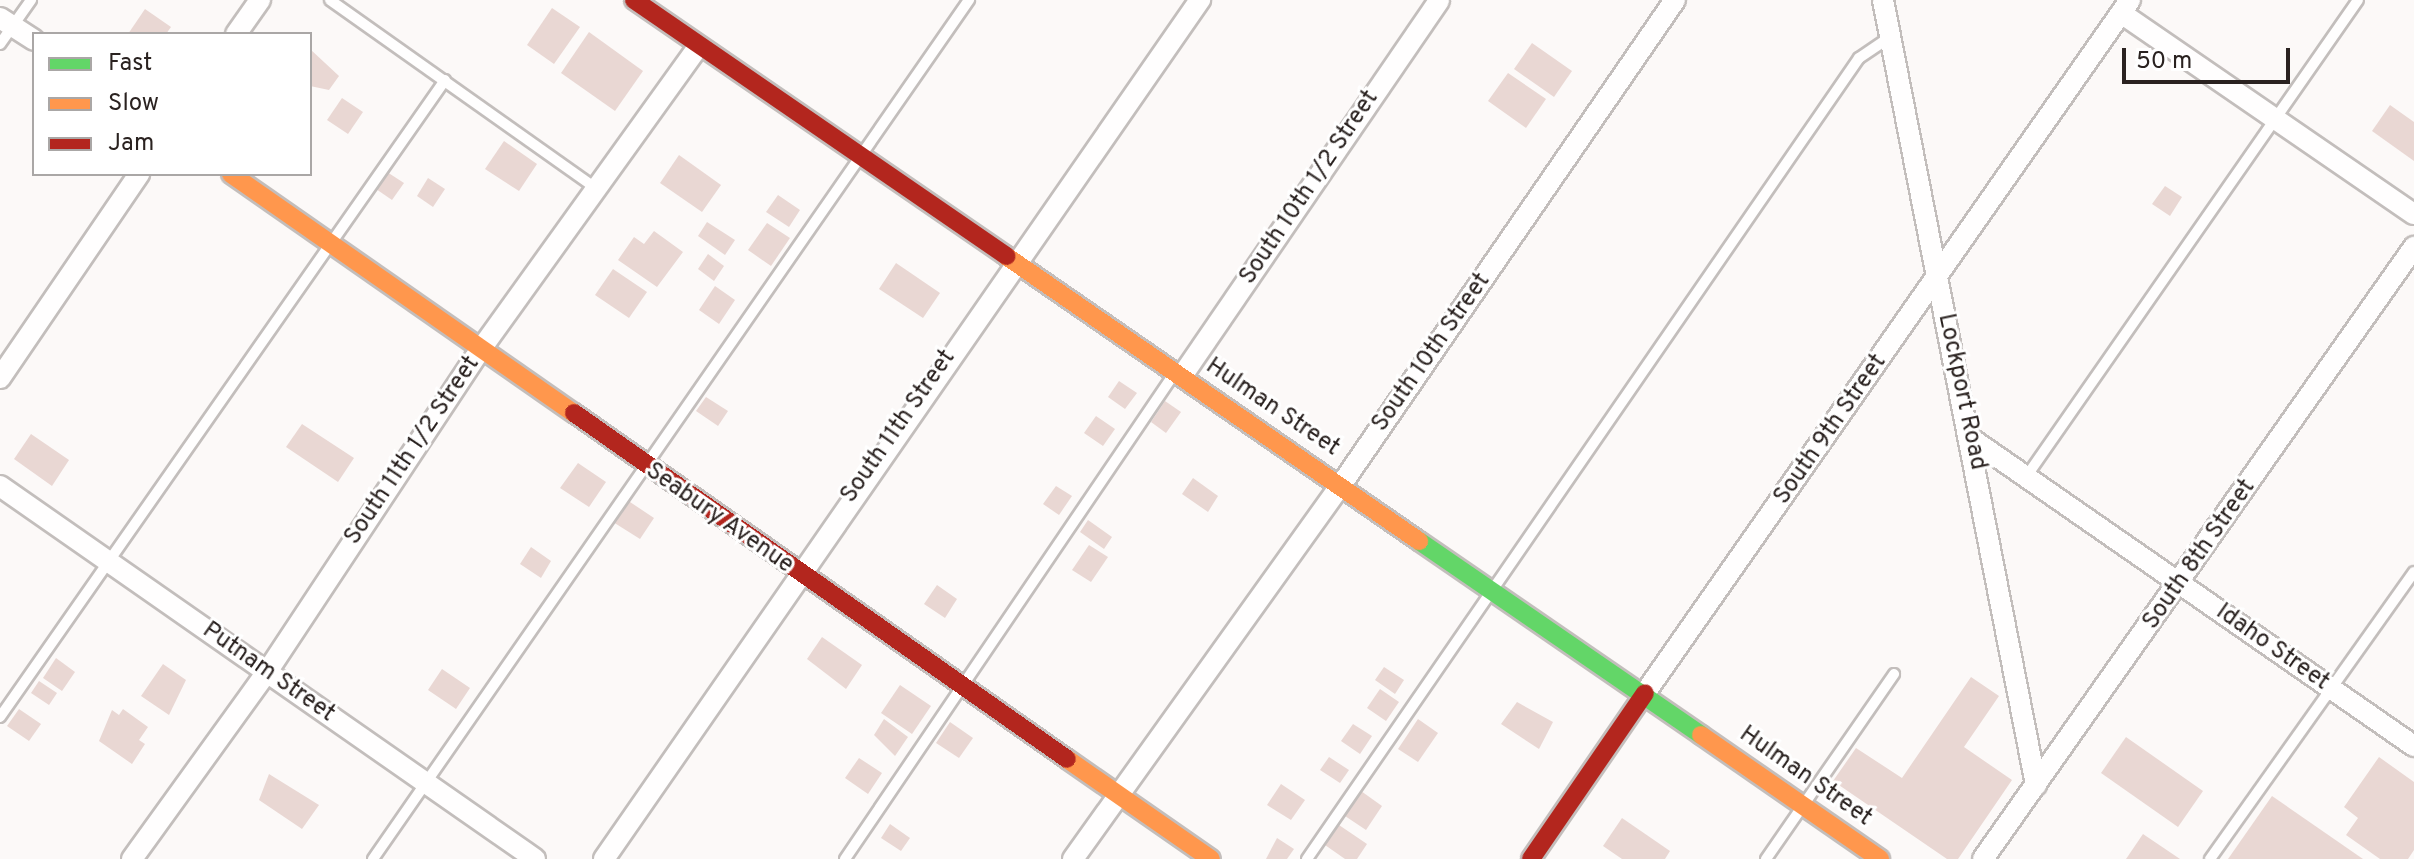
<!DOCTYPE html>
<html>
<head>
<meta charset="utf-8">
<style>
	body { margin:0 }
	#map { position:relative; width:2414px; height:859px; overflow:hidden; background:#fcf9f8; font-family:Overpass,sans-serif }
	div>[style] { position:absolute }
	.building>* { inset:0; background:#e9d7d3 }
	.roads { filter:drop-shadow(2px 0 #c3bebc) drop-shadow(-2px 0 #c3bebc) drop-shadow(0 2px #c3bebc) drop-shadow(0 -2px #c3bebc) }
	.lane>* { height:10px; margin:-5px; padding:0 5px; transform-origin:5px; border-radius:5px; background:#fffefe }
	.street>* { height:20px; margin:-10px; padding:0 10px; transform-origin:10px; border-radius:10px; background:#fffefe }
	.fast>* { height:18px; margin:-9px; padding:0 9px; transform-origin:9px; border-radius:9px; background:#63d668 }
	.slow>* { height:18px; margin:-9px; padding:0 9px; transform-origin:9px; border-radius:9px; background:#ff974d }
	.jam>* { height:18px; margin:-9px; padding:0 9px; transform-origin:9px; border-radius:9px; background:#b3261e }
	span { translate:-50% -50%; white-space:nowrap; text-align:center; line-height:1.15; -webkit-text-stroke:6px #fff; paint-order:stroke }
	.street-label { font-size:24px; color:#2a2220 }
	.legend { position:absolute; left:32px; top:32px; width:280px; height:144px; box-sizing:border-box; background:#fff; border:2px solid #aaa7a6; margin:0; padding:10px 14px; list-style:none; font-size:24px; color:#2a2220 }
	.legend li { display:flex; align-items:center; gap:16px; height:40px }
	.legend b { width:40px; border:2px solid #aaa7a6 }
	.scale { position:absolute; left:2122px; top:48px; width:168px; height:36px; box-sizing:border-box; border:4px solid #2a2220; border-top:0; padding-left:10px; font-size:24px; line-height:28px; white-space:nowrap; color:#2a2220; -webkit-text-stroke:6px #fff; paint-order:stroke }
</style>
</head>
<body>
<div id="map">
	<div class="building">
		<div style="clip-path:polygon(552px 8px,580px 27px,554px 64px,527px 45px)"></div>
		<div style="clip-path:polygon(145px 9px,171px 27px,166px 34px,128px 34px)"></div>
		<div style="clip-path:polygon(589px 32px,643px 71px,615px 111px,561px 73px)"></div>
		<div style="clip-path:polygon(1532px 43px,1572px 71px,1554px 97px,1514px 69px)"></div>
		<div style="clip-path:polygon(310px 49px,339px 76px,329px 90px,310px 86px)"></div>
		<div style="clip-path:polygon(1508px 73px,1546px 99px,1526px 128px,1488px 101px)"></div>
		<div style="clip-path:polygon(342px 98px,363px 112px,348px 134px,327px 120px)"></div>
		<div style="clip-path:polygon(2390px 105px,2414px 122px,2414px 161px,2372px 131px)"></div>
		<div style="clip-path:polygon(504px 141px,537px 164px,519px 191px,485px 169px)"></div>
		<div style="clip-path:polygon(679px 155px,721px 185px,702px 212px,660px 183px)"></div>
		<div style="clip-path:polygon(387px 172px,404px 183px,392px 200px,376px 189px)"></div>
		<div style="clip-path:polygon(428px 178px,445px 189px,433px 207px,417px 196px)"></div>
		<div style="clip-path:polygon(2165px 186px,2182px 197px,2170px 216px,2152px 204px)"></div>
		<div style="clip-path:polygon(778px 195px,800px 210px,789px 227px,766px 212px)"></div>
		<div style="clip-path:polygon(707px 222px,735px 240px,725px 255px,698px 236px)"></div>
		<div style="clip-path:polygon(767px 223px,790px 238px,771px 266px,748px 250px)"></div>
		<div style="clip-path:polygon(654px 231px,683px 252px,657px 287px,618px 260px,634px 237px,644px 244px)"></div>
		<div style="clip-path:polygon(708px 254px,724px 266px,714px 281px,698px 269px)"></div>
		<div style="clip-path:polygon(896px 263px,940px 293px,923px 318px,879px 289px)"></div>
		<div style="clip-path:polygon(613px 269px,647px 292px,629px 318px,595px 295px)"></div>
		<div style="clip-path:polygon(715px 286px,735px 300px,719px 324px,699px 310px)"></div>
		<div style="clip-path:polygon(1119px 381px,1137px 393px,1125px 409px,1108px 397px)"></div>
		<div style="clip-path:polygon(706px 397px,728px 411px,718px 426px,696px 411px)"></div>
		<div style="clip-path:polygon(1165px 401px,1181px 412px,1166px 433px,1151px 422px)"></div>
		<div style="clip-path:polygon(1096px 416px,1115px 429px,1103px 446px,1084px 433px)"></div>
		<div style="clip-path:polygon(302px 424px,354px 458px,338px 482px,286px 447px)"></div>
		<div style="clip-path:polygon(31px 434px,69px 460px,52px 486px,14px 459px)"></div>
		<div style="clip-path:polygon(578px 463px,606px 482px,589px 507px,560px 488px)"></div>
		<div style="clip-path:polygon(1193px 478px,1218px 496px,1208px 512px,1182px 494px)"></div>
		<div style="clip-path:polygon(1056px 486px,1072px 496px,1059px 515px,1043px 504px)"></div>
		<div style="clip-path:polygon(627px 500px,654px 518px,640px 539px,613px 522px)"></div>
		<div style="clip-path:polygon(1088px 520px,1112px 537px,1104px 549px,1080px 532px)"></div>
		<div style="clip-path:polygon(1089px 545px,1108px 557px,1091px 582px,1072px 570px)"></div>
		<div style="clip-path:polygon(531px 547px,551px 561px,541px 578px,520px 564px)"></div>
		<div style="clip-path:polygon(937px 585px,957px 599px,945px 618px,924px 604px)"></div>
		<div style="clip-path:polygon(822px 637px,862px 665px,846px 689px,807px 659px)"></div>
		<div style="clip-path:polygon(56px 658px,75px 672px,62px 691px,43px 678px)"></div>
		<div style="clip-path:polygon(163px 664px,186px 680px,169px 715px,141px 696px)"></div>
		<div style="clip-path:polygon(1384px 667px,1404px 680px,1395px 694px,1375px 680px)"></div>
		<div style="clip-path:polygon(442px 669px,470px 688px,456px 709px,428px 690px)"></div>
		<div style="clip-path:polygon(1971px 677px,1999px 696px,1964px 747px,2012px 780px,1958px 859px,1947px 859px,1833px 781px,1856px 748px,1902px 778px)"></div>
		<div style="clip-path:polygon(39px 681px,57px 693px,49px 705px,31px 693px)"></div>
		<div style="clip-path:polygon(900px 685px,931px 706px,912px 734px,881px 713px)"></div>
		<div style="clip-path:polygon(1380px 689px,1399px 702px,1386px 721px,1367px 708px)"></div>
		<div style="clip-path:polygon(1517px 702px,1553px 722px,1539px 749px,1501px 724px)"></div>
		<div style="clip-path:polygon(19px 709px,41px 724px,29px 741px,7px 726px)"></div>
		<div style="clip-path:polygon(123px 709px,148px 727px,139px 740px,145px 744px,132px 764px,99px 741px,112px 710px,119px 715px)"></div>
		<div style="clip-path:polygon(884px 719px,908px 737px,895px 756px,874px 735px)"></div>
		<div style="clip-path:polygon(1418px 719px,1438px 733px,1418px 762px,1398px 749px)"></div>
		<div style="clip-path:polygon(950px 722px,973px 738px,959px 758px,936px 743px)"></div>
		<div style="clip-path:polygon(1353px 724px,1372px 736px,1360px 754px,1341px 741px)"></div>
		<div style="clip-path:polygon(2126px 737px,2203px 791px,2178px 827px,2101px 773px)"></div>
		<div style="clip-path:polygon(1329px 757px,1349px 770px,1340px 783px,1320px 770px)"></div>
		<div style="clip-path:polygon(2379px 757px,2414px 782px,2414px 850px,2408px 859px,2380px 859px,2346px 835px,2358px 818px,2344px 807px)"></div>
		<div style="clip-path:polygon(859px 758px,882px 773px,868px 794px,845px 778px)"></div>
		<div style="clip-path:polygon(269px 774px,319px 805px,302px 829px,259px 800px)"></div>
		<div style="clip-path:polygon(1281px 784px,1305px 800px,1291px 820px,1267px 805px)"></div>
		<div style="clip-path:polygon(1361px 791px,1382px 806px,1366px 830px,1345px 816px)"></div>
		<div style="clip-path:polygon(2272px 796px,2363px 859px,2228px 859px)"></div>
		<div style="clip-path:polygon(1622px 818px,1670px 851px,1665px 859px,1622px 859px,1603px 846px)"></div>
		<div style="clip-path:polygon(890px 824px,910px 838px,901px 851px,881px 838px)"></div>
		<div style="clip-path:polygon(1339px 825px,1367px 844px,1357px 859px,1345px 859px,1325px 845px)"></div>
		<div style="clip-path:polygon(2143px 834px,2180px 859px,2126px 859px)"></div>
		<div style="clip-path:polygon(1277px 838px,1294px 849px,1287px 859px,1266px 859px)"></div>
	</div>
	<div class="roads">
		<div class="lane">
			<div style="left:330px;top:0;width:326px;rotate:35.3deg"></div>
			<div style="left:0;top:44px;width:54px;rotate:-54.8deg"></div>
			<div style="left:2026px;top:477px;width:581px;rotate:-55.16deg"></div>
			<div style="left:0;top:717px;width:777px;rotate:-55.06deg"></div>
			<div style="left:373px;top:859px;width:1046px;rotate:-55.25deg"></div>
			<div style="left:845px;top:859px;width:586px;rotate:-55.85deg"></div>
			<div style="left:1307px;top:859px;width:973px;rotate:-55.43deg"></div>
			<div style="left:1859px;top:58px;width:37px;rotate:-34deg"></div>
			<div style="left:1766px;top:859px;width:225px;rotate:-55.3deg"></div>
			<div style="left:2210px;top:859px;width:352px;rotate:-54.6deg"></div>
		</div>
		<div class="street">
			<div style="left:1883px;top:0;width:800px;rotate:78.97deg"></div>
			<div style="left:2121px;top:13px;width:355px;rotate:34.5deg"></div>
			<div style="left:0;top:18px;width:40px;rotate:32.9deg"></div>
			<div style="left:236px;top:34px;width:42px;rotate:-54.8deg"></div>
			<div style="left:1182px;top:376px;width:455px;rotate:-55.6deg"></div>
			<div style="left:0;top:378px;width:247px;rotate:-55.7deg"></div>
			<div style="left:1973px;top:440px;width:537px;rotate:34.76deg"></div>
			<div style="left:0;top:486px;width:652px;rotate:34.88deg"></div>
			<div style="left:1645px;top:693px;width:846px;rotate:-55.01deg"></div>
			<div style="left:132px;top:859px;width:231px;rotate:-54.2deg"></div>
			<div style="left:267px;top:672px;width:387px;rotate:-56.5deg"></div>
			<div style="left:481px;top:349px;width:372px;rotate:-54.3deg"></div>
			<div style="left:604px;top:859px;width:1046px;rotate:-55.25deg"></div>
			<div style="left:1073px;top:859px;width:460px;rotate:-54.4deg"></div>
			<div style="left:1341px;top:485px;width:589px;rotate:-55.45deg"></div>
			<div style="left:1983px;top:859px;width:749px;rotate:-54.84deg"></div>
		</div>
		<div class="fast">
			<div style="left:1419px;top:541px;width:342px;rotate:34.5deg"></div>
		</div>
		<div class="slow">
			<div style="left:231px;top:174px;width:418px;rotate:34.9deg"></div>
			<div style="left:1006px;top:256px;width:502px;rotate:34.61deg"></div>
			<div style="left:1701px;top:735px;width:218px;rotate:34.7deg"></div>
			<div style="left:1067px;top:759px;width:175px;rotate:34.8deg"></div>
		</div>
		<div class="jam">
			<div style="left:634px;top:0;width:452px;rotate:34.5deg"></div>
			<div style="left:574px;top:413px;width:602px;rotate:35.06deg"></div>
			<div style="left:1531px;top:859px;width:201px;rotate:-55.5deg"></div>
		</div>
	</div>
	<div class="street-label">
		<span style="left:1310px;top:188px;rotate:-56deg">South 10th 1/2 Street</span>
		<span style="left:1432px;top:353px;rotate:-55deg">South 10th Street</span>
		<span style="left:1961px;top:392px;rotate:78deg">Lockport Road</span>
		<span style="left:1272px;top:408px;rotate:34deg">Hulman Street</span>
		<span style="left:899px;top:427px;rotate:-55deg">South 11th Street</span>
		<span style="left:1831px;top:430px;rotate:-55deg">South 9th Street</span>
		<span style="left:413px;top:451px;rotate:-56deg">South 11th 1/2 Street</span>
		<span style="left:719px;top:519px;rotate:35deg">Seabury Avenue</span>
		<span style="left:2200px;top:555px;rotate:-55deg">South 8th Street</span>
		<span style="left:2272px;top:648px;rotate:35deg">Idaho Street</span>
		<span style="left:268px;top:673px;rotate:35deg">Putnam Street</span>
		<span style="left:1805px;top:777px;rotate:35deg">Hulman Street</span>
	</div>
	<ul class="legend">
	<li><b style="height:10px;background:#63d668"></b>Fast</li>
	<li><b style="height:10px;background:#ff974d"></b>Slow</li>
	<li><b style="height:10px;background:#b3261e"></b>Jam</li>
	</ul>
	<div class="scale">50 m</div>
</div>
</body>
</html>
